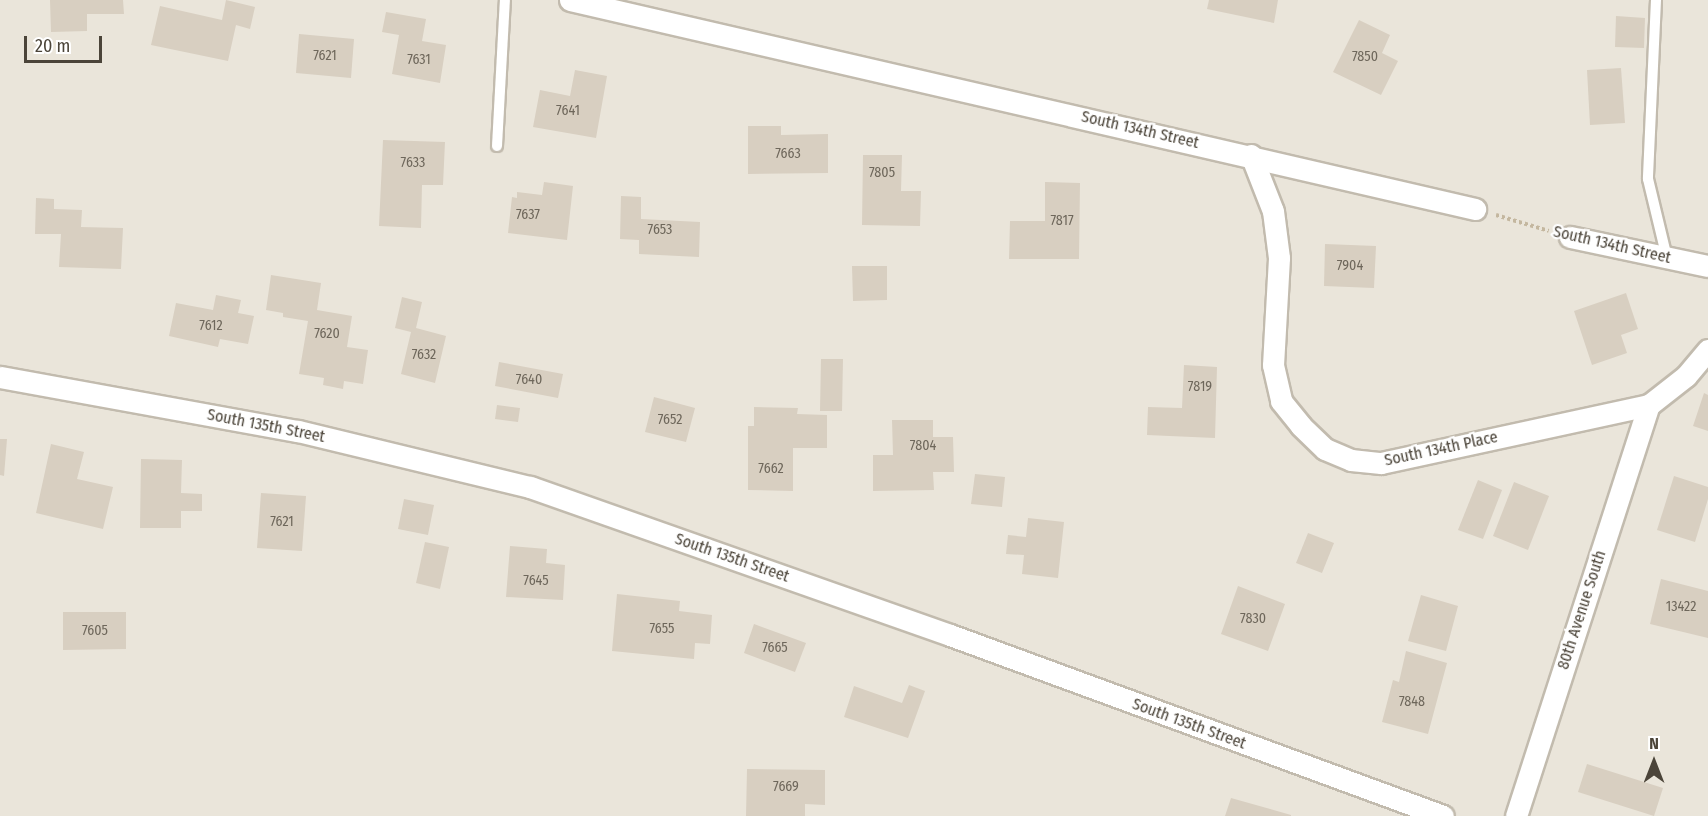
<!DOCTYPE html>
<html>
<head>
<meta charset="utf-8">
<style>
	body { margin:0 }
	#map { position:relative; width:1708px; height:816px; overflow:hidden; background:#f6f3ec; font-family:"Fira Sans Condensed",sans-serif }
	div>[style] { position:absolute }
	.residential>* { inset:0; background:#eae5da }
	.building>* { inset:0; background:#d8cfc1 }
	.path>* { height:4px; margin-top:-2px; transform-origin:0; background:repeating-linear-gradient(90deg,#c4b79f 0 3px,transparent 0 6px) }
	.roads { filter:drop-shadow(2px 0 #c2bbae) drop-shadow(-2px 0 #c2bbae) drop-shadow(0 2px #c2bbae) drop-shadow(0 -2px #c2bbae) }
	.lane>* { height:10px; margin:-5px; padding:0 5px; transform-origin:5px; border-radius:5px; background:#fff }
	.street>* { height:21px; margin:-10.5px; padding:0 10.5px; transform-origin:10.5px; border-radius:10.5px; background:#fff }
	span { translate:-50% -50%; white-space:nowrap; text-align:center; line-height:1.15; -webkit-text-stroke:4.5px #fff; paint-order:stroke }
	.number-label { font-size:14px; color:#6e675b }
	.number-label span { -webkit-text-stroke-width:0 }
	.street-label { font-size:16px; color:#4b4439 }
	.north { position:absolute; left:1624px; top:732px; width:60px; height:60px; -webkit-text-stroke:4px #fff; paint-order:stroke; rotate:0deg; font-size:16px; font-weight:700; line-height:24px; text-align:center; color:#4b4439 }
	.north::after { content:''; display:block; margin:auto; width:21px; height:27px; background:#4b4439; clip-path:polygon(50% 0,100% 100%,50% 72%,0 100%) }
	.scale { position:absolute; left:24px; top:36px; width:78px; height:27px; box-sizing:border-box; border:3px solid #4b4439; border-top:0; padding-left:8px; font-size:18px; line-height:21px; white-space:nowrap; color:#4b4439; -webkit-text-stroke:4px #fff; paint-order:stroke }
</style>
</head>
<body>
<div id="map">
	<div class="residential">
		<div style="clip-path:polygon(0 0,1708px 0,1708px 816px,0 816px)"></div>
	</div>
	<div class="building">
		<div style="clip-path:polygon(50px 0,123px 0,124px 14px,87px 14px,87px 31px,51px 32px)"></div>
		<div style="clip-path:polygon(226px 0,255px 7px,250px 29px,236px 25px,228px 61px,151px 45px,160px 6px,222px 20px)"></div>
		<div style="clip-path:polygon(1209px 0,1278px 0,1274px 23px,1207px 9px)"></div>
		<div style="clip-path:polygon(386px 12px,426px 19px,422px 41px,446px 45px,440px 83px,392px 74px,399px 35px,382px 32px)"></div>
		<div style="clip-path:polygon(1616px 16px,1645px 18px,1644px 48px,1615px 47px)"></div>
		<div style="clip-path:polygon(1359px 20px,1390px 35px,1382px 53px,1398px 61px,1381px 95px,1333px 72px)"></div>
		<div style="clip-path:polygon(299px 34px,354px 39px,351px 78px,296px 73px)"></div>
		<div style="clip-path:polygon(1621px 68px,1625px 123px,1590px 125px,1587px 70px)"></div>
		<div style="clip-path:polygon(575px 70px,607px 76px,596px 138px,533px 127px,540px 90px,570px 96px)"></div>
		<div style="clip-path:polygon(748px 126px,781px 126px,781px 135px,828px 134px,828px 173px,748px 174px)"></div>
		<div style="clip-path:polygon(383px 140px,445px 142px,443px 185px,422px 185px,421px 228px,379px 226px)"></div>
		<div style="clip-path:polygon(863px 155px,902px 155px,901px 191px,921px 191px,920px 226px,862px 225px)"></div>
		<div style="clip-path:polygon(544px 182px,573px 186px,567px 240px,508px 233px,512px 197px,517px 198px,517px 192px,542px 195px)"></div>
		<div style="clip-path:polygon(1045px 182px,1080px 183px,1079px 259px,1009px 259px,1010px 221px,1045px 221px)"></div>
		<div style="clip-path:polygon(621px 196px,641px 197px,641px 219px,700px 222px,699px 257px,639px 254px,639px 240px,620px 239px)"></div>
		<div style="clip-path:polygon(36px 198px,54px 199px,54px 209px,82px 210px,81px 227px,123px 228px,121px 269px,59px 267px,61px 234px,35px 234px)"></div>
		<div style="clip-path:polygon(1325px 244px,1376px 246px,1374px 288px,1324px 286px)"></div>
		<div style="clip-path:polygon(852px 266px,887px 266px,887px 300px,853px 301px)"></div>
		<div style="clip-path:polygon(271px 275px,321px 283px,317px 310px,352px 316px,347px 347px,368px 350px,363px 384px,344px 381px,343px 389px,323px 385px,324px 378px,299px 374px,308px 321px,283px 317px,283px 313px,266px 310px)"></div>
		<div style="clip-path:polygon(1626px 293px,1638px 329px,1621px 335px,1627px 353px,1592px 365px,1574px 311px)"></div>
		<div style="clip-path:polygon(216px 295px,241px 300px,238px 313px,254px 316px,248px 344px,220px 339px,218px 347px,169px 336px,176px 303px,213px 310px)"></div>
		<div style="clip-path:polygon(402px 297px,422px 302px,416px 328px,446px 336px,435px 383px,401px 374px,411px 332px,395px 328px)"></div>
		<div style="clip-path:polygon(821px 359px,843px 359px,842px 411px,820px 411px)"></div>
		<div style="clip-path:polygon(499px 362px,563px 374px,558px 398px,495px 386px)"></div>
		<div style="clip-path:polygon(1184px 365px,1217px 367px,1215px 438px,1147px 435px,1148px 407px,1182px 408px)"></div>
		<div style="clip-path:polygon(1704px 393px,1708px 395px,1708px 431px,1693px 426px)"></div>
		<div style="clip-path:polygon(654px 397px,695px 408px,686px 442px,645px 432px)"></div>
		<div style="clip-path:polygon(497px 405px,520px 408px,518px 422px,495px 419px)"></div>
		<div style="clip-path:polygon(754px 407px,798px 408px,797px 414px,827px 415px,827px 448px,793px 448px,793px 491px,748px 490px,748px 426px,754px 426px)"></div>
		<div style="clip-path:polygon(892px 420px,933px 420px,933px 437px,953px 437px,954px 472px,933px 472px,934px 490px,873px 491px,873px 455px,893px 455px)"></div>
		<div style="clip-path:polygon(0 439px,7px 439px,4px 476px,0 475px)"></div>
		<div style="clip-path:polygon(51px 444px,84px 452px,77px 479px,113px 487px,103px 529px,36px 513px)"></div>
		<div style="clip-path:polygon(141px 459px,182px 460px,181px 493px,202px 494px,202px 511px,181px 511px,181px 528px,140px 528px)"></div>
		<div style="clip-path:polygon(975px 474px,1005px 477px,1002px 507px,971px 504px)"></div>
		<div style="clip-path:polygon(1674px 476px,1708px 487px,1708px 499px,1695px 542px,1657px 530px)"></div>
		<div style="clip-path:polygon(1478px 480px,1502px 490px,1483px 539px,1458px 530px)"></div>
		<div style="clip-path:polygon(1514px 482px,1549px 496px,1528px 550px,1493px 536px)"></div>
		<div style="clip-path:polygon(261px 493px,306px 496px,302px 551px,257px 548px)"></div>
		<div style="clip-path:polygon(404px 499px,434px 505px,428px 535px,398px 529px)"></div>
		<div style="clip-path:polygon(1028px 518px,1064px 522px,1058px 578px,1022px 574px,1024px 555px,1006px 554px,1008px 535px,1026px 537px)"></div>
		<div style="clip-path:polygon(1308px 533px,1334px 543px,1322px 573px,1296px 563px)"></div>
		<div style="clip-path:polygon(425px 542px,449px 547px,440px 589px,416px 583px)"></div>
		<div style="clip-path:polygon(510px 546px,547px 549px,546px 563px,565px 565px,563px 600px,506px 597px)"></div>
		<div style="clip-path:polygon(1661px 579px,1708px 591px,1708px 638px,1650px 624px)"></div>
		<div style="clip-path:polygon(1238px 586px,1285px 604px,1268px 651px,1221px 634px)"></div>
		<div style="clip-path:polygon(617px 594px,680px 601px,679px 611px,712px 615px,710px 644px,695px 643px,694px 659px,612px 651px)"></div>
		<div style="clip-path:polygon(1421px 595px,1458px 606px,1446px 651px,1408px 641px)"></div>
		<div style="clip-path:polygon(63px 612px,126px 612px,126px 649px,63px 650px)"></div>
		<div style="clip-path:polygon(754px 624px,806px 643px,795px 672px,744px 653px)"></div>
		<div style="clip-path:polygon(1406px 651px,1447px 663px,1428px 734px,1382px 722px,1393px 680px,1399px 682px)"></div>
		<div style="clip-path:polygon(909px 685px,925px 691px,908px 738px,844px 717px,854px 686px,902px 703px)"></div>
		<div style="clip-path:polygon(1587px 764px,1663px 788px,1654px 816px,1578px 792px)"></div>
		<div style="clip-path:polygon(747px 769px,825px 770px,825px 805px,805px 804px,805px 816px,746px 816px)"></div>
		<div style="clip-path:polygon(1231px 798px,1291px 815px,1291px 816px,1225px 816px)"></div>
	</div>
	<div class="path">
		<div style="left:1496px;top:215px;width:55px;rotate:16.8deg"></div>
	</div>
	<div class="roads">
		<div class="lane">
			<div style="left:1656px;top:0;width:179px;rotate:92.6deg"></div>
			<div style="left:1648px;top:179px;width:81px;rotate:76.5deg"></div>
			<div style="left:497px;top:146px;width:146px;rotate:-86.9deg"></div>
		</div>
		<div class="street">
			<div style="left:570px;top:0;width:929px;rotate:13deg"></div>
			<div style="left:1251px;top:155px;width:60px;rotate:68.6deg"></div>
			<div style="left:1273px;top:211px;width:47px;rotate:82.7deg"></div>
			<div style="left:1279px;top:258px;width:107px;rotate:93.2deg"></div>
			<div style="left:1273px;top:365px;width:37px;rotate:77deg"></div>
			<div style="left:1281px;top:401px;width:32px;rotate:51deg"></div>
			<div style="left:1301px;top:426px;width:33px;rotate:44deg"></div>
			<div style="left:1325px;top:449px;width:28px;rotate:23deg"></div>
			<div style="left:1351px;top:460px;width:30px;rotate:6deg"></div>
			<div style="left:1381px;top:463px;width:274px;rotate:-12.2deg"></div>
			<div style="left:1649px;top:405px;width:47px;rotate:-38.1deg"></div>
			<div style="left:1686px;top:376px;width:34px;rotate:-50deg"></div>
			<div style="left:1570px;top:237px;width:141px;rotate:11.9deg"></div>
			<div style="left:0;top:377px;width:303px;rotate:10.3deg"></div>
			<div style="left:298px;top:431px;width:239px;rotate:13.6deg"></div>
			<div style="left:530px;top:487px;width:445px;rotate:19.4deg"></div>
			<div style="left:950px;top:635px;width:525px;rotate:20.16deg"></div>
			<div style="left:1516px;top:816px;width:432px;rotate:-72.1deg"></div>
		</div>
	</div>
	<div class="number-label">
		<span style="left:325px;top:56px">7621</span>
		<span style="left:1365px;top:57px">7850</span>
		<span style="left:419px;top:60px">7631</span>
		<span style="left:568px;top:111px">7641</span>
		<span style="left:788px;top:154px">7663</span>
		<span style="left:413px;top:163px">7633</span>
		<span style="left:882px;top:173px">7805</span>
		<span style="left:528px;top:215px">7637</span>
		<span style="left:1062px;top:221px">7817</span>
		<span style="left:660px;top:230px">7653</span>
		<span style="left:1350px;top:266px">7904</span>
		<span style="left:211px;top:326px">7612</span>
		<span style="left:327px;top:334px">7620</span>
		<span style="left:424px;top:355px">7632</span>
		<span style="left:529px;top:380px">7640</span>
		<span style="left:1200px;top:387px">7819</span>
		<span style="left:670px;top:420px">7652</span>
		<span style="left:923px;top:446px">7804</span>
		<span style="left:771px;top:469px">7662</span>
		<span style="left:282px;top:522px">7621</span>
		<span style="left:536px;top:581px">7645</span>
		<span style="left:1681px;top:607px">13422</span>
		<span style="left:1253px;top:619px">7830</span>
		<span style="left:662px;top:629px">7655</span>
		<span style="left:95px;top:631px">7605</span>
		<span style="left:775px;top:648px">7665</span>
		<span style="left:1412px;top:702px">7848</span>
		<span style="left:786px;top:787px">7669</span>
	</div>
	<div class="street-label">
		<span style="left:1140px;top:130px;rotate:13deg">South 134th Street</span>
		<span style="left:1612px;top:245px;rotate:13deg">South 134th Street</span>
		<span style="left:266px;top:426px;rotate:11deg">South 135th Street</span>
		<span style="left:1441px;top:449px;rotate:-12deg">South 134th Place</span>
		<span style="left:732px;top:558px;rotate:19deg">South 135th Street</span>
		<span style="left:1582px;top:610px;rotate:-72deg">80th Avenue South</span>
		<span style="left:1189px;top:724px;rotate:20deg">South 135th Street</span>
	</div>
	<div class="north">N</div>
	<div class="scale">20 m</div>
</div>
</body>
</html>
